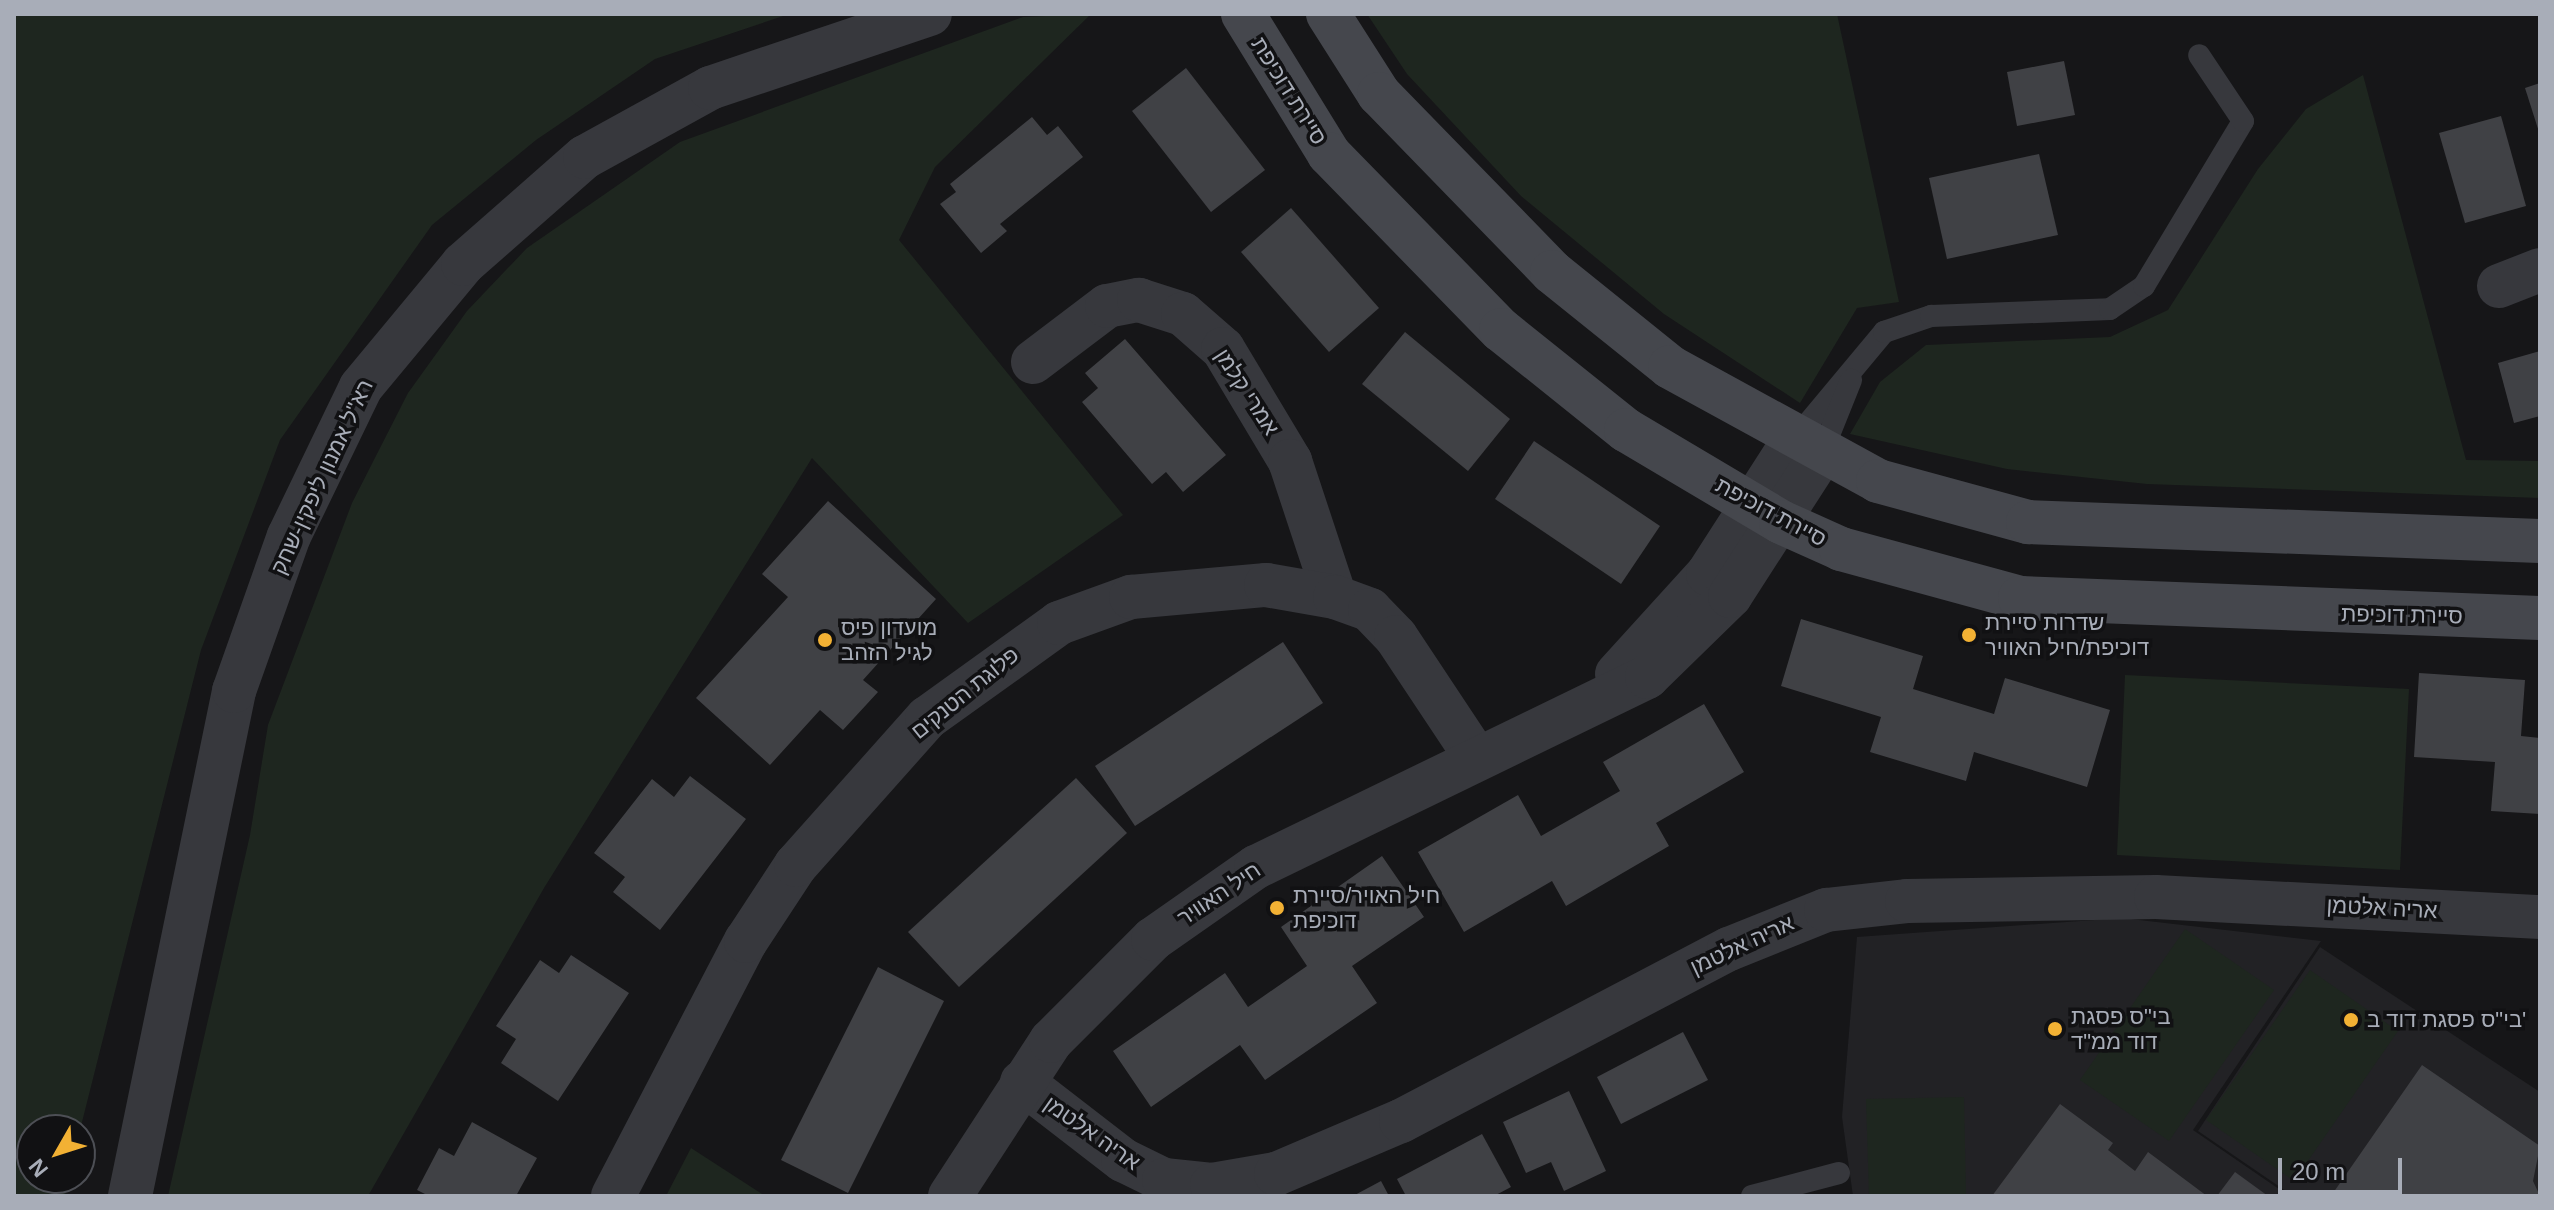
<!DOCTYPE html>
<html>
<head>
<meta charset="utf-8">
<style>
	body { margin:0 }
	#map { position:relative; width:2554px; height:1210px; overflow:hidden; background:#161618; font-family:Helvetica,"Noto Sans Hebrew",sans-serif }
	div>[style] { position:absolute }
	.built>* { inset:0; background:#222225 }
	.green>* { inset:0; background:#1e261f }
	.building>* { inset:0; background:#404145 }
	.service>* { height:22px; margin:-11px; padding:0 11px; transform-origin:11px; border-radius:11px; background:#37383d }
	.minor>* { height:44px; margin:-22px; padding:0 22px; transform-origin:22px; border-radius:22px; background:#37383d }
	.tertiary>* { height:44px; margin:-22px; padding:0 22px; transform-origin:22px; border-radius:22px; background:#37383d }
	.secondary>* { height:44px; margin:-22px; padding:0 22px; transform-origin:22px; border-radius:22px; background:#45474d }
	.dots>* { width:22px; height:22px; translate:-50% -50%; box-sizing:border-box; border:4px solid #111113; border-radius:50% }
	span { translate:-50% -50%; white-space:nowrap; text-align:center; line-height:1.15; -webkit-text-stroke:7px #111113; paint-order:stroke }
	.street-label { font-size:22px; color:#a8adb8 }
	.poi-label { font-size:22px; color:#a8adb8 }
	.left { translate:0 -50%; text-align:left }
	.frame { position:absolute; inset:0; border:16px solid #a8adb8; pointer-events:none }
	.north { position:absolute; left:16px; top:1114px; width:80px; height:80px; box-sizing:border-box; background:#111113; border:2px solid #4d4f55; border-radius:50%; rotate:231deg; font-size:22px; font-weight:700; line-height:32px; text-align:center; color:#a8adb8 }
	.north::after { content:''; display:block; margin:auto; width:28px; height:36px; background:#f2b134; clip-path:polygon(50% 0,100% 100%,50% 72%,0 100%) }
	.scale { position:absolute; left:2278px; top:1158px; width:124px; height:36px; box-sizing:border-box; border:4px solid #a8adb8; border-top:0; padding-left:10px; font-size:24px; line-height:28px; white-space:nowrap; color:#a8adb8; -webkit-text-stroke:6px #111113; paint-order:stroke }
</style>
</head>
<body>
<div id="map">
	<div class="built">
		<div style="clip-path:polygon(2122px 918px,2321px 941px,2193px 1130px,2289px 1196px,1853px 1196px,1842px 1117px,1857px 937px)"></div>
		<div style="clip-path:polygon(2320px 947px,2540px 1092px,2540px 1196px,2293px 1196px,2198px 1131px)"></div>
	</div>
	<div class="green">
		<div style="clip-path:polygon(14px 14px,789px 14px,655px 59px,536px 140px,432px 225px,280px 440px,201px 650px,80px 1130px,32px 1130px,32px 1178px,69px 1178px,65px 1196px,14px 1196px)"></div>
		<div style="clip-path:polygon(1091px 14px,935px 167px,899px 240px,1123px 515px,968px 623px,812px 458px,544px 888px,368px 1196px,168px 1196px,250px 835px,268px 725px,352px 503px,408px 393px,467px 311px,527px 248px,680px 142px,1023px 17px)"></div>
		<div style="clip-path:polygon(1367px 14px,1837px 14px,1899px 302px,1857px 308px,1800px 403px,1664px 314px,1521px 196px,1407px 74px)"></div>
		<div style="clip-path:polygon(2363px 75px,2466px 460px,2540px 461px,2540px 498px,2147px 484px,2007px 469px,1850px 434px,1880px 382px,1926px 345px,2110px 337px,2168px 310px,2258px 169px,2306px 109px)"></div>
		<div style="clip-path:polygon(2125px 675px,2409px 689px,2400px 870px,2117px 855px)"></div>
		<div style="clip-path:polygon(2185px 929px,2274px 990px,2169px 1141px,2080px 1080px)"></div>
		<div style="clip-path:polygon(2310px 970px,2398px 1031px,2294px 1181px,2206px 1120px)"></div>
		<div style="clip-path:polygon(1964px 1097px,1966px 1196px,1869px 1196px,1866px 1099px)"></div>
		<div style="clip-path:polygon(691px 1148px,765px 1196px,666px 1196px)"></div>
	</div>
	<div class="building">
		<div style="clip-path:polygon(2064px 61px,2075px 115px,2017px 126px,2007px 72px)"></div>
		<div style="clip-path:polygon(1186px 68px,1265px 170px,1211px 212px,1132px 111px)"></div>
		<div style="clip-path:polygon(2540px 83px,2540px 132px,2539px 132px,2525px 88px)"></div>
		<div style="clip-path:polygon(2501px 116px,2526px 206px,2465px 223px,2439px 133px)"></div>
		<div style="clip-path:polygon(1032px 117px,1047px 135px,1058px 126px,1083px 157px,1000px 224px,1007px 231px,981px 253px,940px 204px,956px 192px,950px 184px)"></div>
		<div style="clip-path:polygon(2039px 154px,2058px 235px,1947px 259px,1929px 178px)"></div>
		<div style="clip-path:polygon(1291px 208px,1379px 308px,1329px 352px,1241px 252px)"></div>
		<div style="clip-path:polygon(1405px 332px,1510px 419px,1468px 471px,1362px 384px)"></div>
		<div style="clip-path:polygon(1125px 339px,1226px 455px,1183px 492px,1166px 472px,1152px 484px,1082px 402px,1098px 388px,1085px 373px)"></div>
		<div style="clip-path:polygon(2540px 351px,2540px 416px,2514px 423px,2498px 363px)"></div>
		<div style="clip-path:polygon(1534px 441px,1660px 526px,1621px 584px,1495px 499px)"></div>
		<div style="clip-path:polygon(828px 501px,936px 599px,863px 680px,878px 692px,843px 730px,820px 710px,770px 765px,696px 698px,788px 597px,762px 574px)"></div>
		<div style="clip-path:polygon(1801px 619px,1923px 656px,1913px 689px,1994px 714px,2005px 678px,2110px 710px,2087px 787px,1974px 752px,1966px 781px,1870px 752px,1881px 717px,1781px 686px)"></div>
		<div style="clip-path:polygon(1283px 642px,1323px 703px,1135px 826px,1095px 766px)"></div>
		<div style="clip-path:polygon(2419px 673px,2525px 680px,2521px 736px,2540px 738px,2540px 814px,2491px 811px,2495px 762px,2414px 757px)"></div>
		<div style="clip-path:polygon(1704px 704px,1744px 772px,1656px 823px,1669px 846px,1566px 906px,1552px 881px,1464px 932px,1418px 852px,1518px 795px,1541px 836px,1620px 791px,1603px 762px)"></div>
		<div style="clip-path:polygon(690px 776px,746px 819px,660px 930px,613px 892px,625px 877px,594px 853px,652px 779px,674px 797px)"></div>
		<div style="clip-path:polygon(1076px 778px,1127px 833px,959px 987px,908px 932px)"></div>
		<div style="clip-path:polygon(1382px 856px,1424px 917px,1352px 966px,1377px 1003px,1265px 1080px,1240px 1045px,1151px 1107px,1113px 1051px,1225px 973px,1248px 1007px,1307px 966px,1281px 927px)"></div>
		<div style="clip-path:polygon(571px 955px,629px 993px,558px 1101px,501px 1063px,516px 1039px,496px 1026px,540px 960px,559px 973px)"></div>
		<div style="clip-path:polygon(878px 967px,944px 1001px,848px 1193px,781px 1160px)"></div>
		<div style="clip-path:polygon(1683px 1032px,1708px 1080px,1621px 1124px,1597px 1077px)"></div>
		<div style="clip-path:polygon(2422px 1065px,2540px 1146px,2533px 1181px,2540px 1196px,2331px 1196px)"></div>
		<div style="clip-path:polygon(1569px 1091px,1606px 1171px,1564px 1191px,1551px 1162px,1526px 1173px,1503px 1122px)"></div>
		<div style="clip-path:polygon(2060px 1104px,2113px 1143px,2108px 1150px,2135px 1171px,2148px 1152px,2207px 1196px,1992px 1196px)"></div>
		<div style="clip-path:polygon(472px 1122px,537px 1158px,516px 1196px,429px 1196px,417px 1190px,439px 1148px,454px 1156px)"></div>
		<div style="clip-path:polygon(1482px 1134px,1511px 1187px,1494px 1196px,1406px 1196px,1397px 1179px)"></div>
		<div style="clip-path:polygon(2235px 1172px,2268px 1196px,2217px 1196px)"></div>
		<div style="clip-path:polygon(1381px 1181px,1389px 1196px,1353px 1196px)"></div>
	</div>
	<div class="service">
		<div style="left:1794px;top:440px;width:141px;rotate:-50.2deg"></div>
		<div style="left:1884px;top:332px;width:50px;rotate:-18.8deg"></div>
		<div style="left:1931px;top:316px;width:179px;rotate:-2.2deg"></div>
		<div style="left:2110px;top:309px;width:41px;rotate:-34.1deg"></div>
		<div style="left:2144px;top:286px;width:192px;rotate:-59deg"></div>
		<div style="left:2243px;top:121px;width:79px;rotate:-123.7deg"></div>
		<div style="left:1821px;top:455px;width:81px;rotate:-68.2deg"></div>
		<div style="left:1752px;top:1196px;width:90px;rotate:-14.8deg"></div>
	</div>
	<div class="minor">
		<div style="left:2499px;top:286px;width:44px;rotate:-21.3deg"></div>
		<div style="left:1033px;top:362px;width:93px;rotate:-37.1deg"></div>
		<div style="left:1107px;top:306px;width:33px;rotate:-11deg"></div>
		<div style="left:1139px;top:300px;width:46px;rotate:17.7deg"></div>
		<div style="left:1183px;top:314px;width:53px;rotate:41.2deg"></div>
		<div style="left:1223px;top:349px;width:131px;rotate:59.1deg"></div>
		<div style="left:1290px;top:461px;width:143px;rotate:71.7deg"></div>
		<div style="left:1022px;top:1082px;width:128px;rotate:37.7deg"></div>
		<div style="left:1123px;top:1160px;width:46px;rotate:26deg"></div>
		<div style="left:1164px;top:1180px;width:48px;rotate:5.9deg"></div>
		<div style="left:1212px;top:1185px;width:65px;rotate:-9.8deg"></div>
		<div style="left:1276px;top:1174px;width:136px;rotate:-23deg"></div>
		<div style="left:1401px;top:1121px;width:370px;rotate:-27.7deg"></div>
		<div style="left:1729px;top:949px;width:105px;rotate:-21.9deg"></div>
		<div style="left:1826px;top:910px;width:81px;rotate:-6.3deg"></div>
		<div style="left:1907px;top:901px;width:249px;rotate:-0.9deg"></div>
		<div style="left:2156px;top:897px;width:385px;rotate:3deg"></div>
		<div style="left:130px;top:1196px;width:516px;rotate:-78.36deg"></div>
		<div style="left:234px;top:691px;width:164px;rotate:-70.5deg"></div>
		<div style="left:289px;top:536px;width:165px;rotate:-64.2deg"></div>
		<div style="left:361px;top:387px;width:160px;rotate:-50.3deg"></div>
		<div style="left:463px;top:264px;width:162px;rotate:-41.3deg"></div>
		<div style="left:585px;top:157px;width:143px;rotate:-28.9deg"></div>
		<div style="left:710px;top:88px;width:232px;rotate:-18.6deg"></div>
		<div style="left:613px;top:1196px;width:288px;rotate:-62.5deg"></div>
		<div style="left:746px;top:941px;width:91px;rotate:-56.7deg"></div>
		<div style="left:796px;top:865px;width:197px;rotate:-48.3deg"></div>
		<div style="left:927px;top:718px;width:163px;rotate:-35.7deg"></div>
		<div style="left:1059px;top:623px;width:77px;rotate:-19.9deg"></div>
		<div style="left:1131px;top:597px;width:136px;rotate:-5.1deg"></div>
		<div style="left:1266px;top:585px;width:70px;rotate:9.9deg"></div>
		<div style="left:1335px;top:597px;width:37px;rotate:20deg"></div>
		<div style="left:1370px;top:610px;width:37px;rotate:46deg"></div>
		<div style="left:1396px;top:637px;width:146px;rotate:56.4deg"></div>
	</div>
	<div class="tertiary">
		<div style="left:1617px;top:674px;width:135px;rotate:-47.7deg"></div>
		<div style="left:1708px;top:574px;width:159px;rotate:-57.3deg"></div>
		<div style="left:950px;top:1196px;width:185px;rotate:-56.9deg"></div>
		<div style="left:1051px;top:1041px;width:144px;rotate:-45deg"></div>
		<div style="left:1153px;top:939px;width:126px;rotate:-35deg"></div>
		<div style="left:1256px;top:867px;width:435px;rotate:-25.9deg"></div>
		<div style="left:1647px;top:677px;width:116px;rotate:-44.3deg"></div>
		<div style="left:1730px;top:596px;width:168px;rotate:-57.2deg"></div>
	</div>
	<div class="secondary">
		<div style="left:1243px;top:14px;width:164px;rotate:58.4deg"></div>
		<div style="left:1329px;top:154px;width:246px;rotate:45.7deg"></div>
		<div style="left:1501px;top:330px;width:160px;rotate:38.7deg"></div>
		<div style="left:1626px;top:430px;width:180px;rotate:30.7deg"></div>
		<div style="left:1781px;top:522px;width:66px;rotate:24.2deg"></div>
		<div style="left:1841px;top:549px;width:186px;rotate:15.3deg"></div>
		<div style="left:2020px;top:598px;width:520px;rotate:2.2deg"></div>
		<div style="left:1328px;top:14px;width:95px;rotate:57.5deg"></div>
		<div style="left:1379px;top:94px;width:248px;rotate:45.8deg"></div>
		<div style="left:1552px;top:272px;width:151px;rotate:38.8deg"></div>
		<div style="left:1670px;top:367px;width:237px;rotate:28.7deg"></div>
		<div style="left:1878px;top:481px;width:156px;rotate:15.3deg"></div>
		<div style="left:2028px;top:522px;width:512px;rotate:2.13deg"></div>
	</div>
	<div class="dots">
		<div style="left:1969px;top:635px;background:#f2b134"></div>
		<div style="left:825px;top:640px;background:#f2b134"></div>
		<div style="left:1277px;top:908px;background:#f2b134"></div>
		<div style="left:2351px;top:1020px;background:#f2b134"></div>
		<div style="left:2055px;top:1029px;background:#f2b134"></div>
	</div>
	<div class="street-label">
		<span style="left:1289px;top:91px;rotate:58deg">סיירת דוכיפת</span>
		<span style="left:1247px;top:392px;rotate:57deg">אמרי קלמן</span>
		<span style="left:322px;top:477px;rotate:-65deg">רא"ל אמנון ליפקין-שחק</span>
		<span style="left:1771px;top:512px;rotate:28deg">סיירת דוכיפת</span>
		<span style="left:2402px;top:615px;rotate:1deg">סיירת דוכיפת</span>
		<span style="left:965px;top:693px;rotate:-39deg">פלוגת הטנקים</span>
		<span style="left:1219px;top:894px;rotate:-34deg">חיל האוויר</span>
		<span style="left:2382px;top:908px;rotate:3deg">אריה אלטמן</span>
		<span style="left:1742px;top:945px;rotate:-25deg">אריה אלטמן</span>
		<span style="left:1092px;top:1133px;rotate:35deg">אריה אלטמן</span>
	</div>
	<div class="poi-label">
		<span class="left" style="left:1985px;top:635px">שדרות סיירת<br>דוכיפת/חיל האוויר</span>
		<span class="left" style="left:841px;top:640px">מועדון פיס<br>לגיל הזהב</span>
		<span class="left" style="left:1293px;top:908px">חיל האויר/סיירת<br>דוכיפת</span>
		<span class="left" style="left:2071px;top:1029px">בי"ס פסגת<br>דוד ממ"ד</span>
		<span class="left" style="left:2367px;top:1020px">בי"ס פסגת דוד ב'</span>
	</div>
	<div class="frame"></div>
	<div class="north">N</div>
	<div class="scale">20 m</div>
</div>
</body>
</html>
